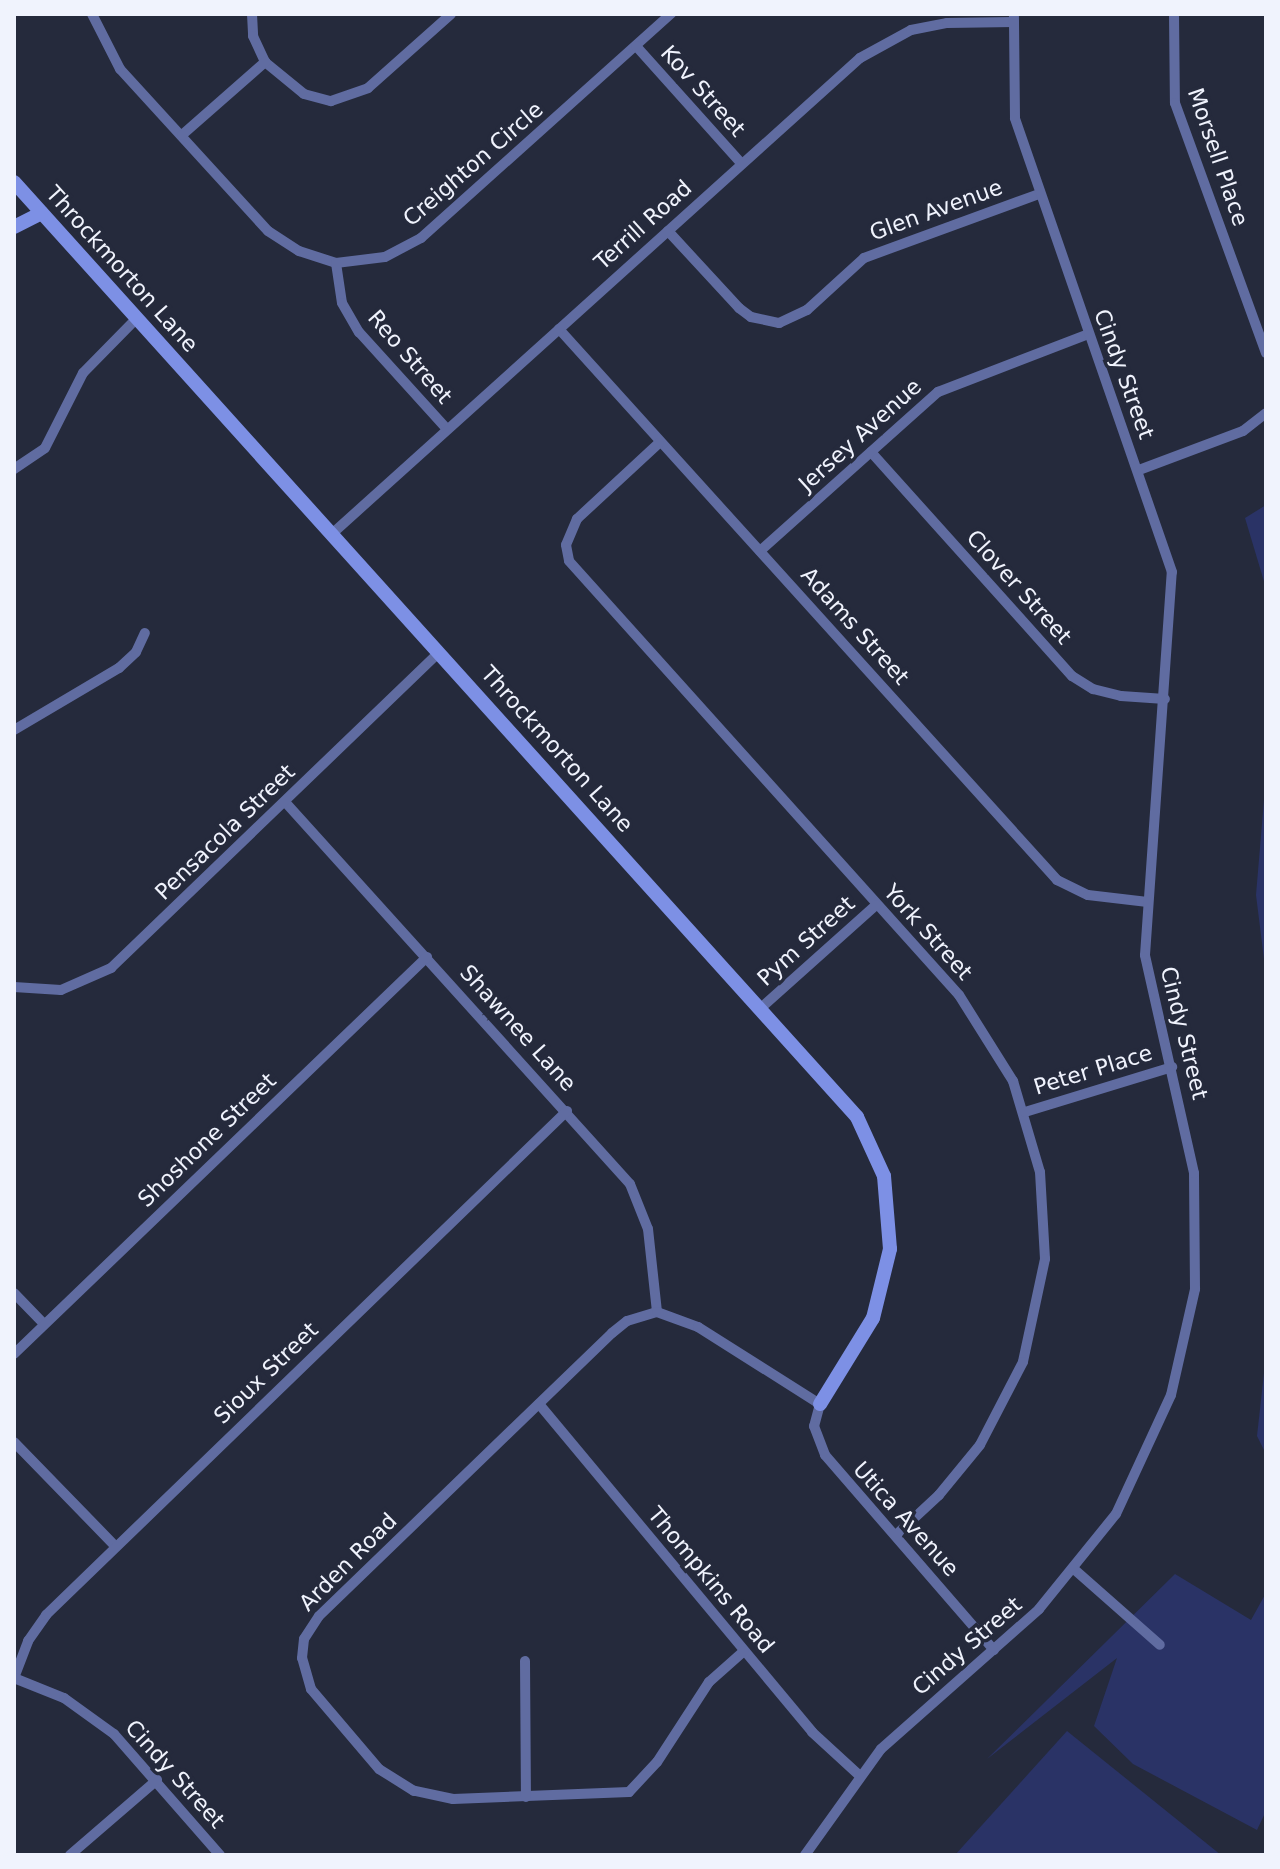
<!DOCTYPE html>
<html>
<head>
<meta charset="utf-8">
<style>
	body { margin:0 }
	#map { position:relative; width:1280px; height:1869px; overflow:hidden; background:#252a3c; font-family:"DejaVu Sans",sans-serif }
	div>[style] { position:absolute }
	.green>* { inset:0; background:#2a3366 }
	.street>* { height:10px; margin:-5px; padding:0 5px; transform-origin:5px; border-radius:5px; background:#606ca1 }
	.secondary>* { height:14px; margin:-7px; padding:0 7px; transform-origin:7px; border-radius:7px; background:#7d90e5 }
	span { translate:-50% -50%; white-space:nowrap; text-align:center; line-height:1.15; -webkit-text-stroke:7px #252a3c; paint-order:stroke }
	.street-label { font-size:22px; color:#f0f3fd }
	.frame { position:absolute; inset:0; border:16px solid #f0f3fd; pointer-events:none }
</style>
</head>
<body>
<div id="map">
	<div class="green">
		<div style="clip-path:polygon(1266px 505px,1266px 588px,1245px 518px)"></div>
		<div style="clip-path:polygon(1266px 776px,1266px 975px,1256px 895px)"></div>
		<div style="clip-path:polygon(1266px 1355px,1266px 1454px,1257px 1436px)"></div>
		<div style="clip-path:polygon(1175px 1574px,1251px 1620px,1266px 1593px,1266px 1811px,1257px 1830px,1133px 1764px,1094px 1726px,1117px 1658px,987px 1759px)"></div>
		<div style="clip-path:polygon(1067px 1731px,1221px 1855px,955px 1855px)"></div>
	</div>
	<div class="street">
		<div style="left:92px;top:14px;width:62px;rotate:63deg"></div>
		<div style="left:120px;top:69px;width:219px;rotate:47.6deg"></div>
		<div style="left:268px;top:231px;width:37px;rotate:33deg"></div>
		<div style="left:299px;top:251px;width:39px;rotate:18deg"></div>
		<div style="left:336px;top:263px;width:49px;rotate:-7deg"></div>
		<div style="left:385px;top:257px;width:41px;rotate:-27.8deg"></div>
		<div style="left:421px;top:238px;width:336px;rotate:-41.9deg"></div>
		<div style="left:252px;top:14px;width:22px;rotate:87deg"></div>
		<div style="left:253px;top:36px;width:29px;rotate:65deg"></div>
		<div style="left:265px;top:62px;width:50px;rotate:39.4deg"></div>
		<div style="left:304px;top:94px;width:28px;rotate:15deg"></div>
		<div style="left:331px;top:101px;width:39px;rotate:-19deg"></div>
		<div style="left:368px;top:88px;width:111px;rotate:-41.7deg"></div>
		<div style="left:1174px;top:14px;width:89px;rotate:89.4deg"></div>
		<div style="left:1175px;top:103px;width:266px;rotate:70deg"></div>
		<div style="left:636px;top:46px;width:157px;rotate:48.1deg"></div>
		<div style="left:182px;top:135px;width:111px;rotate:-41.3deg"></div>
		<div style="left:668px;top:231px;width:105px;rotate:47.3deg"></div>
		<div style="left:739px;top:308px;width:15px;rotate:37deg"></div>
		<div style="left:751px;top:317px;width:29px;rotate:12deg"></div>
		<div style="left:779px;top:323px;width:31px;rotate:-25deg"></div>
		<div style="left:807px;top:310px;width:77px;rotate:-42.4deg"></div>
		<div style="left:864px;top:258px;width:186px;rotate:-20.1deg"></div>
		<div style="left:336px;top:263px;width:40px;rotate:81.5deg"></div>
		<div style="left:342px;top:303px;width:34px;rotate:60deg"></div>
		<div style="left:359px;top:332px;width:131px;rotate:47.8deg"></div>
		<div style="left:559px;top:329px;width:743px;rotate:47.89deg"></div>
		<div style="left:1057px;top:880px;width:34px;rotate:26deg"></div>
		<div style="left:1088px;top:895px;width:60px;rotate:6.7deg"></div>
		<div style="left:659px;top:443px;width:112px;rotate:137.2deg"></div>
		<div style="left:577px;top:519px;width:28px;rotate:113deg"></div>
		<div style="left:566px;top:545px;width:16px;rotate:79deg"></div>
		<div style="left:569px;top:561px;width:583px;rotate:48.06deg"></div>
		<div style="left:959px;top:995px;width:102px;rotate:57.9deg"></div>
		<div style="left:1013px;top:1081px;width:95px;rotate:73.5deg"></div>
		<div style="left:1040px;top:1172px;width:87px;rotate:86.7deg"></div>
		<div style="left:1045px;top:1259px;width:105px;rotate:102.1deg"></div>
		<div style="left:1023px;top:1362px;width:93px;rotate:117.4deg"></div>
		<div style="left:980px;top:1445px;width:65px;rotate:129.4deg"></div>
		<div style="left:939px;top:1495px;width:59px;rotate:137.1deg"></div>
		<div style="left:871px;top:452px;width:301px;rotate:48.1deg"></div>
		<div style="left:1072px;top:676px;width:25px;rotate:32deg"></div>
		<div style="left:1093px;top:689px;width:29px;rotate:14deg"></div>
		<div style="left:1121px;top:696px;width:44px;rotate:3.9deg"></div>
		<div style="left:14px;top:469px;width:37px;rotate:-34deg"></div>
		<div style="left:45px;top:448px;width:84px;rotate:-63.1deg"></div>
		<div style="left:83px;top:373px;width:77px;rotate:-45.5deg"></div>
		<div style="left:1139px;top:470px;width:111px;rotate:-20.6deg"></div>
		<div style="left:1243px;top:431px;width:29px;rotate:-38deg"></div>
		<div style="left:334px;top:532px;width:708px;rotate:-42.02deg"></div>
		<div style="left:860px;top:58px;width:58px;rotate:-28.8deg"></div>
		<div style="left:911px;top:30px;width:37px;rotate:-11deg"></div>
		<div style="left:947px;top:23px;width:67px;rotate:-0.9deg"></div>
		<div style="left:760px;top:551px;width:239px;rotate:-41.8deg"></div>
		<div style="left:938px;top:392px;width:161px;rotate:-21.1deg"></div>
		<div style="left:14px;top:730px;width:122px;rotate:-30.6deg"></div>
		<div style="left:119px;top:668px;width:23px;rotate:-43deg"></div>
		<div style="left:136px;top:652px;width:21px;rotate:-65deg"></div>
		<div style="left:286px;top:803px;width:513px;rotate:47.92deg"></div>
		<div style="left:630px;top:1184px;width:48px;rotate:68.2deg"></div>
		<div style="left:648px;top:1229px;width:83px;rotate:83.8deg"></div>
		<div style="left:14px;top:987px;width:47px;rotate:3.7deg"></div>
		<div style="left:61px;top:990px;width:55px;rotate:-23.7deg"></div>
		<div style="left:111px;top:968px;width:455px;rotate:-43.9deg"></div>
		<div style="left:762px;top:1007px;width:153px;rotate:-41.8deg"></div>
		<div style="left:1025px;top:1112px;width:154px;rotate:-17deg"></div>
		<div style="left:14px;top:1293px;width:43px;rotate:45.9deg"></div>
		<div style="left:14px;top:1354px;width:573px;rotate:-43.87deg"></div>
		<div style="left:539px;top:1404px;width:427px;rotate:50.2deg"></div>
		<div style="left:812px;top:1732px;width:64px;rotate:42.5deg"></div>
		<div style="left:14px;top:1442px;width:146px;rotate:45.8deg"></div>
		<div style="left:1075px;top:1570px;width:113px;rotate:41.4deg"></div>
		<div style="left:744px;top:1651px;width:47px;rotate:138.5deg"></div>
		<div style="left:709px;top:1682px;width:95px;rotate:123deg"></div>
		<div style="left:657px;top:1762px;width:41px;rotate:133deg"></div>
		<div style="left:629px;top:1792px;width:176px;rotate:177.7deg"></div>
		<div style="left:453px;top:1799px;width:40px;rotate:-168deg"></div>
		<div style="left:414px;top:1791px;width:41px;rotate:-147.8deg"></div>
		<div style="left:379px;top:1769px;width:105px;rotate:-130.4deg"></div>
		<div style="left:311px;top:1689px;width:32px;rotate:-106deg"></div>
		<div style="left:302px;top:1658px;width:19px;rotate:-84deg"></div>
		<div style="left:304px;top:1639px;width:27px;rotate:-57deg"></div>
		<div style="left:319px;top:1616px;width:407px;rotate:-44deg"></div>
		<div style="left:612px;top:1333px;width:19px;rotate:-39deg"></div>
		<div style="left:627px;top:1321px;width:31px;rotate:-17deg"></div>
		<div style="left:657px;top:1312px;width:44px;rotate:20.1deg"></div>
		<div style="left:698px;top:1327px;width:144px;rotate:32.3deg"></div>
		<div style="left:820px;top:1404px;width:23px;rotate:105deg"></div>
		<div style="left:814px;top:1426px;width:31px;rotate:69deg"></div>
		<div style="left:825px;top:1455px;width:258px;rotate:49.1deg"></div>
		<div style="left:525px;top:1661px;width:136px;rotate:89.6deg"></div>
		<div style="left:14px;top:1678px;width:40px;rotate:-69deg"></div>
		<div style="left:28px;top:1641px;width:32px;rotate:-55deg"></div>
		<div style="left:46px;top:1615px;width:725px;rotate:-44.05deg"></div>
		<div style="left:14px;top:1678px;width:54px;rotate:21.8deg"></div>
		<div style="left:64px;top:1698px;width:62px;rotate:35.8deg"></div>
		<div style="left:114px;top:1734px;width:161px;rotate:48.8deg"></div>
		<div style="left:70px;top:1855px;width:115px;rotate:-40.8deg"></div>
		<div style="left:805px;top:1855px;width:130px;rotate:-54.4deg"></div>
		<div style="left:881px;top:1749px;width:211px;rotate:-41.5deg"></div>
		<div style="left:1039px;top:1609px;width:122px;rotate:-51deg"></div>
		<div style="left:1116px;top:1514px;width:131px;rotate:-65.2deg"></div>
		<div style="left:1171px;top:1395px;width:109px;rotate:-77.2deg"></div>
		<div style="left:1195px;top:1289px;width:116px;rotate:-90.5deg"></div>
		<div style="left:1194px;top:1173px;width:223px;rotate:-102.7deg"></div>
		<div style="left:1145px;top:955px;width:384px;rotate:-86deg"></div>
		<div style="left:1172px;top:572px;width:480px;rotate:-109.1deg"></div>
		<div style="left:1015px;top:118px;width:104px;rotate:-90.6deg"></div>
	</div>
	<div class="secondary">
		<div style="left:14px;top:182px;width:1259px;rotate:47.96deg"></div>
		<div style="left:857px;top:1117px;width:65px;rotate:65.4deg"></div>
		<div style="left:884px;top:1176px;width:73px;rotate:85.3deg"></div>
		<div style="left:890px;top:1249px;width:71px;rotate:103.8deg"></div>
		<div style="left:873px;top:1318px;width:101px;rotate:121.6deg"></div>
		<div style="left:14px;top:227px;width:31px;rotate:-27deg"></div>
	</div>
	<div class="street-label">
		<span style="left:703px;top:91px;rotate:48deg">Kov Street</span>
		<span style="left:1218px;top:157px;rotate:71deg">Morsell Place</span>
		<span style="left:473px;top:164px;rotate:-41deg">Creighton Circle</span>
		<span style="left:936px;top:210px;rotate:-20deg">Glen Avenue</span>
		<span style="left:643px;top:225px;rotate:-42deg">Terrill Road</span>
		<span style="left:122px;top:269px;rotate:48deg">Throckmorton Lane</span>
		<span style="left:410px;top:357px;rotate:49deg">Reo Street</span>
		<span style="left:1124px;top:374px;rotate:70deg">Cindy Street</span>
		<span style="left:860px;top:435px;rotate:-42deg">Jersey Avenue</span>
		<span style="left:1019px;top:587px;rotate:48deg">Clover Street</span>
		<span style="left:855px;top:626px;rotate:48deg">Adams Street</span>
		<span style="left:557px;top:749px;rotate:48deg">Throckmorton Lane</span>
		<span style="left:225px;top:832px;rotate:-44deg">Pensacola Street</span>
		<span style="left:928px;top:932px;rotate:48deg">York Street</span>
		<span style="left:806px;top:941px;rotate:-42deg">Pym Street</span>
		<span style="left:518px;top:1028px;rotate:48deg">Shawnee Lane</span>
		<span style="left:1184px;top:1033px;rotate:76deg">Cindy Street</span>
		<span style="left:1093px;top:1070px;rotate:-17deg">Peter Place</span>
		<span style="left:207px;top:1140px;rotate:-44deg">Shoshone Street</span>
		<span style="left:266px;top:1373px;rotate:-44deg">Sioux Street</span>
		<span style="left:906px;top:1519px;rotate:48deg">Utica Avenue</span>
		<span style="left:348px;top:1562px;rotate:-45deg">Arden Road</span>
		<span style="left:711px;top:1580px;rotate:50deg">Thompkins Road</span>
		<span style="left:967px;top:1646px;rotate:-41deg">Cindy Street</span>
		<span style="left:175px;top:1774px;rotate:48deg">Cindy Street</span>
	</div>
	<div class="frame"></div>
</div>
</body>
</html>
